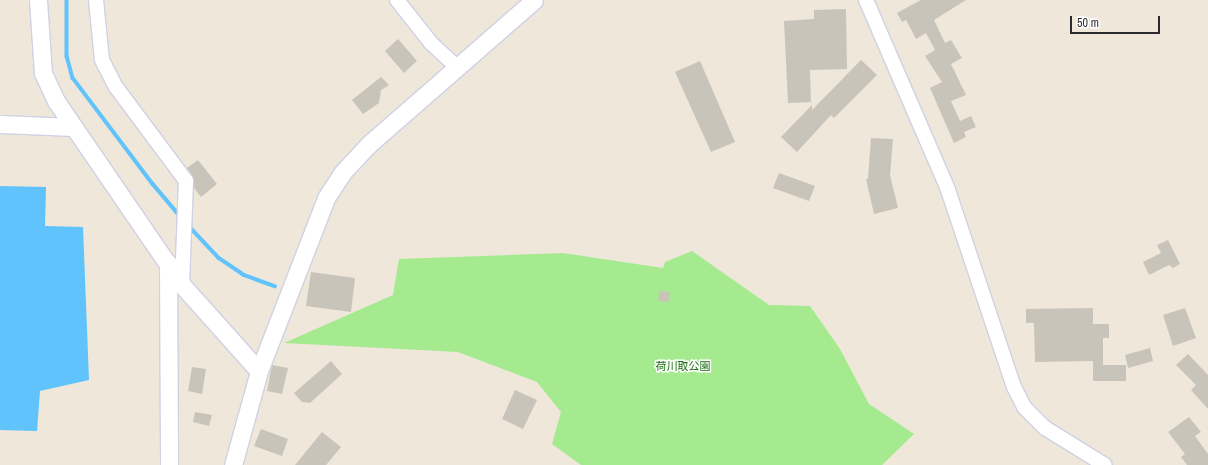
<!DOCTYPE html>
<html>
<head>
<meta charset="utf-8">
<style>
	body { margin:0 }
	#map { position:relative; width:1208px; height:465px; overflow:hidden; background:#eee7da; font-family:"Archivo Narrow","Noto Sans JP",sans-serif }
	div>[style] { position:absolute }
	.green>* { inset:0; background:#a6ea90 }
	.water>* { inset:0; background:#60c3fc }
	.stream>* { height:3.5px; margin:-1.75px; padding:0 1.75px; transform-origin:1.75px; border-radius:1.75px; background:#60c3fc }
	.building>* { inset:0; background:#c9c4b9 }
	.roads { filter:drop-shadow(1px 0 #cfd1e4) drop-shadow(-1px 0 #cfd1e4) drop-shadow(0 1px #cfd1e4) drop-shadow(0 -1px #cfd1e4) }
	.minor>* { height:14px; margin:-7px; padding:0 7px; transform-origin:7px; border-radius:7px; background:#fff }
	.tertiary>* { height:17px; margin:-8.5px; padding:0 8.5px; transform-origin:8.5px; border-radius:8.5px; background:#fff }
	span { translate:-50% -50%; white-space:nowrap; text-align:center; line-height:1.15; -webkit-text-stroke:3px #fff; paint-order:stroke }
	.park-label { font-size:11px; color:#1c6e12 }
	.scale { position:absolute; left:1070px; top:16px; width:90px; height:18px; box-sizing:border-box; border:2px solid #2a2a2a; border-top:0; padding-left:5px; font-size:12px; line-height:14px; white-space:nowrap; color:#2a2a2a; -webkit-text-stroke:3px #fff; paint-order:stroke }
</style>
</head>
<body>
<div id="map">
	<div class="green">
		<div style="clip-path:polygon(692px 251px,769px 305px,810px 306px,840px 349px,869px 404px,914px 434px,882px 465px,581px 465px,552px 444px,561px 412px,537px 382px,458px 352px,284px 343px,393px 295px,399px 259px,563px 253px,663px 268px,665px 262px)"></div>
	</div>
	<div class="water">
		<div style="clip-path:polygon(0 186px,46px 187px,45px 226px,83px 227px,89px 380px,40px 391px,37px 431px,0 430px)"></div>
	</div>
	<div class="stream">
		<div style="left:67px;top:0;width:56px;rotate:90deg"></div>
		<div style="left:67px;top:56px;width:23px;rotate:75deg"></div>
		<div style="left:73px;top:78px;width:133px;rotate:53deg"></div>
		<div style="left:153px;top:184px;width:42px;rotate:49.8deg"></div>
		<div style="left:188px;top:225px;width:45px;rotate:46.8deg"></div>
		<div style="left:219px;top:258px;width:30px;rotate:34deg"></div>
		<div style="left:244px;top:275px;width:33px;rotate:20deg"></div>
	</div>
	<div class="building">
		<div style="clip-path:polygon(921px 0,966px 0,934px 20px,945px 43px,951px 40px,962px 58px,951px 64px,966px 95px,951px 101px,960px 121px,971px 116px,976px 127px,964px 132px,966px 137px,954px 143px,930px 88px,942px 82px,925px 56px,935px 50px,926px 33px,916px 39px,906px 20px,902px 22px,897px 13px)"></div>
		<div style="clip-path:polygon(846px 9px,847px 69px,810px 70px,811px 102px,788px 103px,784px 21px,814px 19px,814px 10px)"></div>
		<div style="clip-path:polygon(398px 39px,417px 61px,404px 73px,385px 51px)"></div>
		<div style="clip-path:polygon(861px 60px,877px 75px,834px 118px,831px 115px,797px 152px,781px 137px,812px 105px,812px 110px)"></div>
		<div style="clip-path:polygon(700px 61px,735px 142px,711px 152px,675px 72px)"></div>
		<div style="clip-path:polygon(381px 77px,389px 85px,381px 90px,379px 103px,363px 114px,352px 100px)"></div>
		<div style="clip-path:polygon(871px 138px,893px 139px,890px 175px,898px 208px,874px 214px,866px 179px,868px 179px)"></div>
		<div style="clip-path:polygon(198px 160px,217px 184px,201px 197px,194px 188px,193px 176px,187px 168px)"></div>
		<div style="clip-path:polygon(779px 173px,815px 186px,809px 201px,773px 188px)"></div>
		<div style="clip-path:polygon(1168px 240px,1180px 264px,1173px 268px,1169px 265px,1149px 275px,1143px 262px,1161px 253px,1157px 245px)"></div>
		<div style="clip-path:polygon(311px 272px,355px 278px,351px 312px,306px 306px)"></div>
		<div style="clip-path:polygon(660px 290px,670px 293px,668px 303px,658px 300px)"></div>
		<div style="clip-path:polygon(1093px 308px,1093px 324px,1109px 324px,1109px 338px,1103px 338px,1103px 365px,1126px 365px,1126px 381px,1093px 381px,1093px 361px,1035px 362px,1034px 323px,1026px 323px,1026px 309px)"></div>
		<div style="clip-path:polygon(1185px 308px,1196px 338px,1173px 346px,1163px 315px)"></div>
		<div style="clip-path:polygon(1150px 348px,1153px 361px,1128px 368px,1125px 355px)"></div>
		<div style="clip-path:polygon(1188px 354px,1208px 375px,1208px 409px,1191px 390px,1196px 385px,1176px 365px)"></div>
		<div style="clip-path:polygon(331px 361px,342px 374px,310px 403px,302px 402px,294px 393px)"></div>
		<div style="clip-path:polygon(272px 365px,288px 368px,282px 394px,267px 391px)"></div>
		<div style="clip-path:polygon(192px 367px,206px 369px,202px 394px,188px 391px)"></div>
		<div style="clip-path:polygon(515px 390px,537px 400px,523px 429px,502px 419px)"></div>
		<div style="clip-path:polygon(195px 412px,212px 415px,209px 426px,193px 422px)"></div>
		<div style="clip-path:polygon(1189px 417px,1201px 432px,1195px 436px,1208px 454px,1208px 465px,1187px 465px,1181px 457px,1185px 454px,1168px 432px)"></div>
		<div style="clip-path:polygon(261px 429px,288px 439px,282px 456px,254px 446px)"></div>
		<div style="clip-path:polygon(322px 432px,341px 447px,326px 465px,295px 465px)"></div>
	</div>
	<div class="roads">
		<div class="minor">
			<div style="left:96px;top:0;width:60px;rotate:84.3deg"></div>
			<div style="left:102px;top:60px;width:30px;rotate:63deg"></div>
			<div style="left:116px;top:87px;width:117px;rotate:53.3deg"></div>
			<div style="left:186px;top:181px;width:104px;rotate:92.2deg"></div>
			<div style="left:397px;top:0;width:55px;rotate:51.7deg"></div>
			<div style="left:431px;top:43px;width:35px;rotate:43deg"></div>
			<div style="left:866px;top:0;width:204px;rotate:66.6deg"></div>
			<div style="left:947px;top:187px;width:211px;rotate:71.5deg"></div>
			<div style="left:1014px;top:387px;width:22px;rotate:63deg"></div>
			<div style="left:1024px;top:407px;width:30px;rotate:45deg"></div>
			<div style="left:1045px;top:428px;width:70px;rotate:31.7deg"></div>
		</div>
		<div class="tertiary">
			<div style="left:38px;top:0;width:73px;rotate:86.1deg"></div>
			<div style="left:43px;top:73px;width:31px;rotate:65deg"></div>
			<div style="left:56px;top:101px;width:223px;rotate:55.6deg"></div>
			<div style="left:182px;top:285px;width:115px;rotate:48.2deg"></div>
			<div style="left:0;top:124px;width:74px;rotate:2.3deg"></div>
			<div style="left:168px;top:263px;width:202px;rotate:89.7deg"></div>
			<div style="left:233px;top:465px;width:98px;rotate:-74.5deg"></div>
			<div style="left:259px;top:371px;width:186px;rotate:-68.8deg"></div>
			<div style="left:326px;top:198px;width:30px;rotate:-57deg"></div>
			<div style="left:342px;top:173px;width:38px;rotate:-47deg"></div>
			<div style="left:368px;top:145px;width:220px;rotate:-41.1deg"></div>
		</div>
	</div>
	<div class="park-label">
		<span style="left:683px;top:366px">荷川取公園</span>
	</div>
	<div class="scale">50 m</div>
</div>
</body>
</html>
